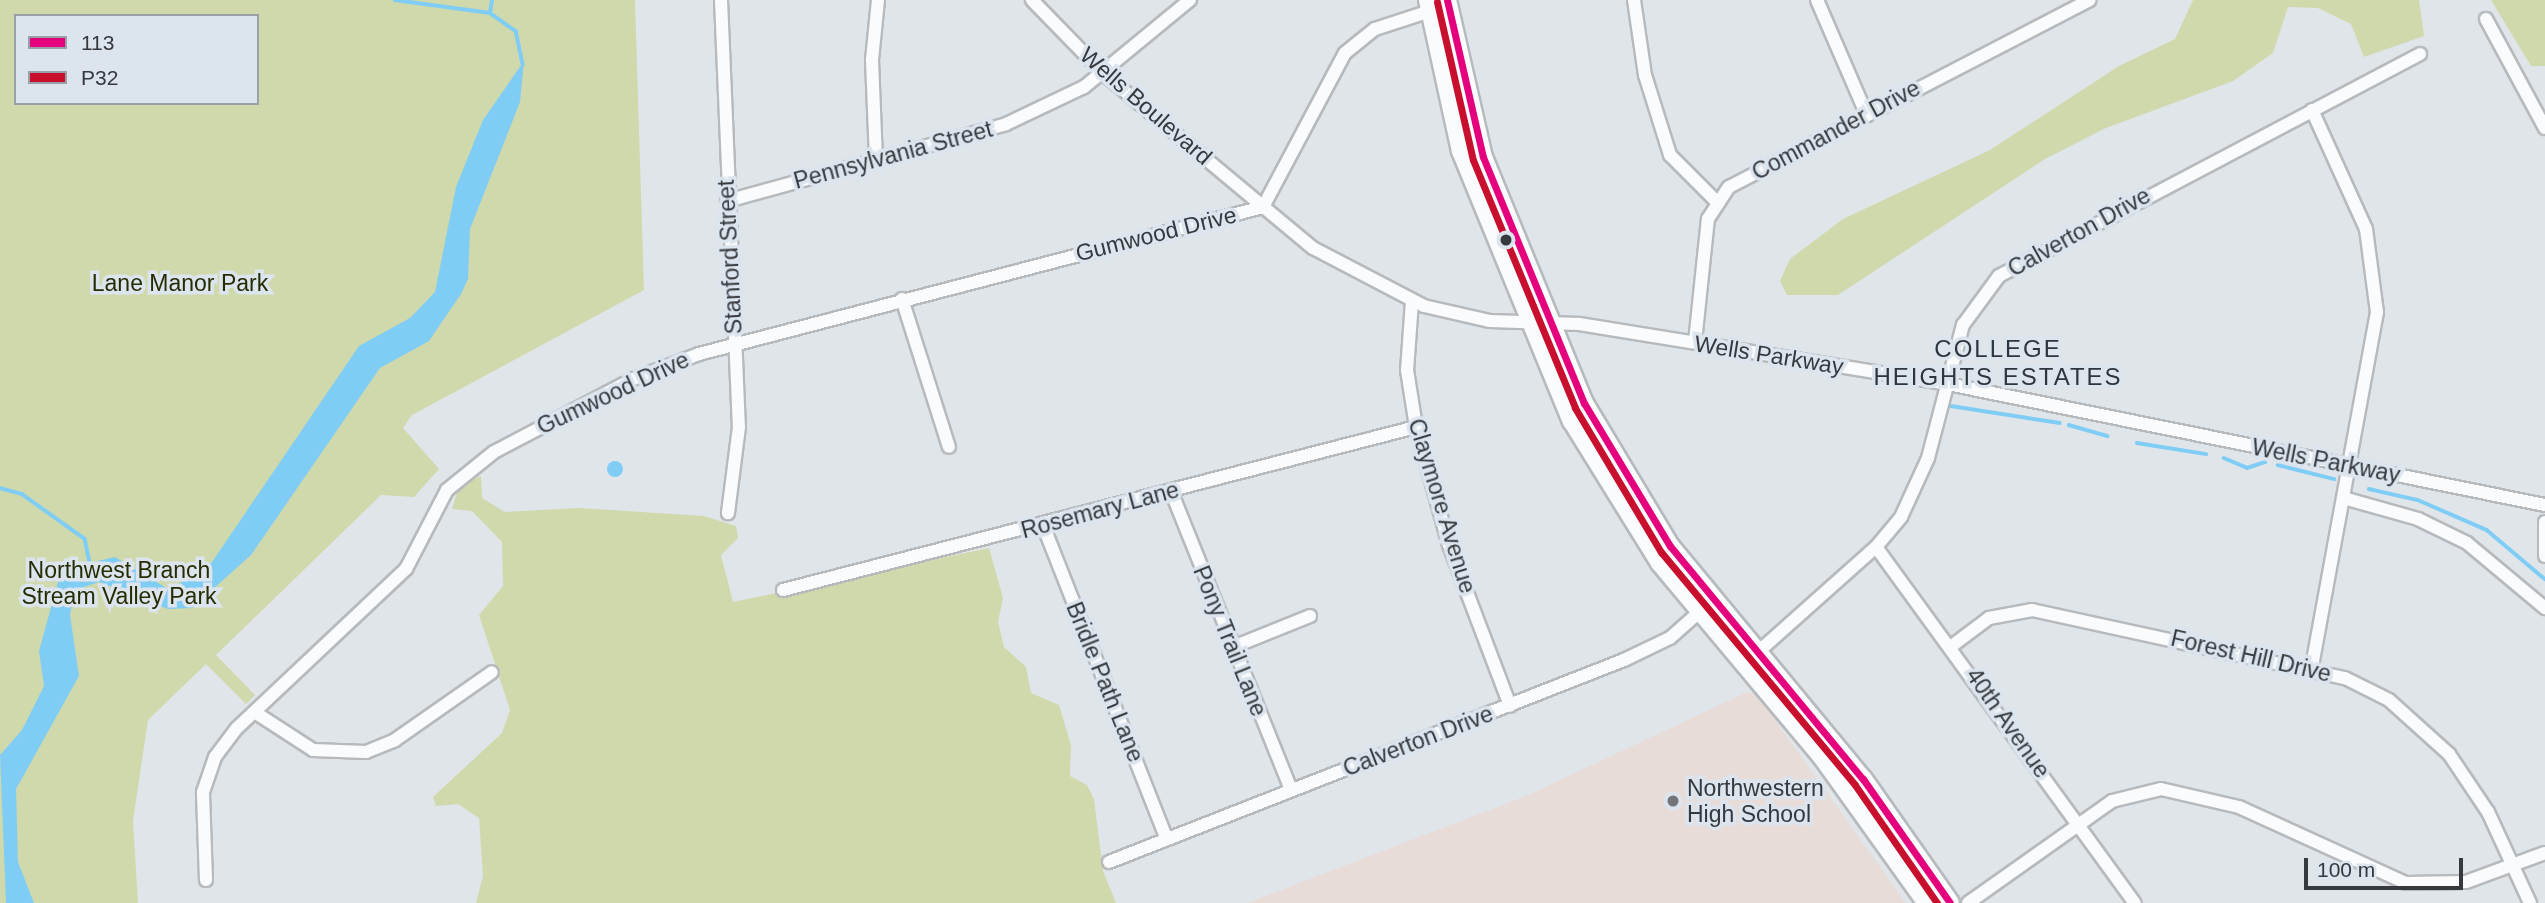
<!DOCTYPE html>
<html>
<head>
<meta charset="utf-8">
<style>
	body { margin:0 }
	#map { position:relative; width:2545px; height:903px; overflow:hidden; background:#e0e5ea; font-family:Helvetica,sans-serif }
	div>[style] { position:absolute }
	.education>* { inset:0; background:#e7dcd8 }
	.green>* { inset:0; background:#cfd9ac }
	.water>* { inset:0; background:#7fcdf5 }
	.round { border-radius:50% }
	.stream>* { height:3.5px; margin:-1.75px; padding:0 1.75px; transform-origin:1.75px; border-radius:1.75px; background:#7fcdf5 }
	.roads { filter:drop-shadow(2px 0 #b6babd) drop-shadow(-2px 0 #b6babd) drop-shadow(0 2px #b6babd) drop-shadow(0 -2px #b6babd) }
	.street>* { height:12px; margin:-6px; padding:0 6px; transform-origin:6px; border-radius:6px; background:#fafbfc }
	.secondary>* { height:18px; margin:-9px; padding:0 9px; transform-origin:9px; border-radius:9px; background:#fafbfc }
	.bus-1>* { height:7px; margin:-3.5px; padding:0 3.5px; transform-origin:3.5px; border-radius:3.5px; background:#e5007d }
	.bus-2>* { height:7px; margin:-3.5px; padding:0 3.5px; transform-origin:3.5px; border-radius:3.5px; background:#c8102e }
	.dots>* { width:19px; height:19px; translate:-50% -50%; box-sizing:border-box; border:4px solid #dce4ee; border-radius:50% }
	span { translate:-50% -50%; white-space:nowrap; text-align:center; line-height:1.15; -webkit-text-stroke:7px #dce4ee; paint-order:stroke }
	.street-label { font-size:23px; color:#36393d }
	.park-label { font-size:23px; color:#272d02 }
	.poi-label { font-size:23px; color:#36393d }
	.left { translate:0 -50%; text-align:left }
	.neighbourhood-label { font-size:24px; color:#2e353c; letter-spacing:2px }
	.legend { position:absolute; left:14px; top:14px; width:245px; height:91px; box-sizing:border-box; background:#dce4ee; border:2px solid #9aa0a7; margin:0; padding:9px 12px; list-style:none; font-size:21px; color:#36393d }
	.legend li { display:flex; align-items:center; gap:14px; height:35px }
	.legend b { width:35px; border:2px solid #9aa0a7 }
	.scale { position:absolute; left:2304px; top:858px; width:159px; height:32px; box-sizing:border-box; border:4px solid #36393d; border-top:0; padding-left:9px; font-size:21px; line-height:24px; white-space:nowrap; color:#36393d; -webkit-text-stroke:5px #dce4ee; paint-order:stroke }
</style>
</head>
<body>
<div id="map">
	<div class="education">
		<div style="clip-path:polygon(1747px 692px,1757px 695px,1906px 903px,1247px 903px,1526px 796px)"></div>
	</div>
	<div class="green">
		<div style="clip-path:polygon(evenodd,0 0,635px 0,644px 290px,412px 415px,403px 428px,439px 469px,414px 497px,381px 495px,216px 655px,255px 695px,246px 704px,206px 664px,148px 720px,133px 821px,138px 903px,0 903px,0 0,16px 16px,257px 16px,257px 103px,16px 103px,16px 16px)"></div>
		<div style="clip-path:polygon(2193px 0,2419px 0,2424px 36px,2364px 57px,2351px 24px,2318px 8px,2288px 7px,2273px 53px,2233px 81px,2106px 128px,2045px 159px,1838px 295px,1787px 295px,1780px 281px,1790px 259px,1843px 219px,1990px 150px,2119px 66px,2175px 39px)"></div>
		<div style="clip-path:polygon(2491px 0,2545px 0,2545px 66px,2531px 66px)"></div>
		<div style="clip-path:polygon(481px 476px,482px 498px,505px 512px,579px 508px,704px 516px,736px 526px,738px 538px,721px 555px,733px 602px,989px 548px,1003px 598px,998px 622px,1004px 647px,1026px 667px,1031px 693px,1059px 705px,1071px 745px,1070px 776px,1087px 785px,1094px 799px,1103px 871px,1116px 903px,476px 903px,483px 876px,479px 818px,458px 804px,436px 806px,433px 797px,502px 733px,510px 710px,479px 615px,503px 586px,502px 542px,472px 511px,452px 509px,459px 486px)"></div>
	</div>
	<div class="water">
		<div style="clip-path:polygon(524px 61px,520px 102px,470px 229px,468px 279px,461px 294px,429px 341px,380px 368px,251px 555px,192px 608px,168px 609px,99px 582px,75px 590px,70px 615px,79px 676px,16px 789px,18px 862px,34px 903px,6px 903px,0 755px,22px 730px,44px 686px,39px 651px,58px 582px,76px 566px,115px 557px,170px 590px,212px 562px,359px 346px,410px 318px,435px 292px,456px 187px,483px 120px)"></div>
		<div class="round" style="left:607px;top:461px;width:16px;height:16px"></div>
	</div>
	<div class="stream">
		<div style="left:395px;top:0;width:96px;rotate:7.8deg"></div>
		<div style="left:490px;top:13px;width:32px;rotate:35deg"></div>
		<div style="left:516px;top:31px;width:34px;rotate:78deg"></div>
		<div style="left:490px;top:13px;width:13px;rotate:-81deg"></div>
		<div style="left:1951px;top:406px;width:110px;rotate:8.9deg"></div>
		<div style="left:2069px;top:425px;width:40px;rotate:16deg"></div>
		<div style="left:2137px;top:443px;width:70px;rotate:9.1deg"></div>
		<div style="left:2224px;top:458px;width:25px;rotate:23deg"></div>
		<div style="left:2247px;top:468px;width:19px;rotate:-18deg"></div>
		<div style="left:2278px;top:465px;width:58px;rotate:14deg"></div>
		<div style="left:0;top:488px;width:23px;rotate:15deg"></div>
		<div style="left:22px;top:494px;width:77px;rotate:35.5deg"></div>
		<div style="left:85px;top:539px;width:25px;rotate:78deg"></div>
		<div style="left:2369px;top:489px;width:50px;rotate:12.7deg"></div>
		<div style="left:2418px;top:500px;width:75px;rotate:23.5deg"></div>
		<div style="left:2487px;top:530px;width:76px;rotate:40.2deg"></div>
	</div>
	<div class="roads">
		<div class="street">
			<div style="left:721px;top:0;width:427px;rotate:87.6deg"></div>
			<div style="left:739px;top:427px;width:87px;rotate:97.3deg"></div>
			<div style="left:1032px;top:0;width:103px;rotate:45.8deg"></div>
			<div style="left:1104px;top:74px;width:272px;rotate:39.8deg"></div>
			<div style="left:1313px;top:248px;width:125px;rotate:27.6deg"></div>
			<div style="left:1424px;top:306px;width:68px;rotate:12.8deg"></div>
			<div style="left:1490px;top:321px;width:89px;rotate:1.9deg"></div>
			<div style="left:1579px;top:324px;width:369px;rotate:9.2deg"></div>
			<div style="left:1943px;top:383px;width:614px;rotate:11.46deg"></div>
			<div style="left:1634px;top:0;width:76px;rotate:81.7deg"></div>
			<div style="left:1645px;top:75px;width:84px;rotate:72.6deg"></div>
			<div style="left:1670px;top:155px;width:65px;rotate:45deg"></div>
			<div style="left:1817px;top:0;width:123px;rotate:66.6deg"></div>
			<div style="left:2486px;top:19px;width:124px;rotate:61.6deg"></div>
			<div style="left:2312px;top:110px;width:131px;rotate:65.6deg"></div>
			<div style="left:2366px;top:229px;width:84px;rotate:82.5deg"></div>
			<div style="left:2377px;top:312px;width:361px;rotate:100.4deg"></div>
			<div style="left:876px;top:160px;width:100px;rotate:-92.3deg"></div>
			<div style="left:872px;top:60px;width:60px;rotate:-84.3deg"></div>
			<div style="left:727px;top:201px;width:289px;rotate:-15.4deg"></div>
			<div style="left:1006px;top:124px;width:86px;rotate:-25.4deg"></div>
			<div style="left:1084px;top:87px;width:137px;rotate:-39.4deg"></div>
			<div style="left:1263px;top:207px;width:174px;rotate:-62deg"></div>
			<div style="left:1345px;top:53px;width:38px;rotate:-39deg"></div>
			<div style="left:1375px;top:29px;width:58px;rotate:-18.1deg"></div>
			<div style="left:902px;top:299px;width:155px;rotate:72.4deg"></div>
			<div style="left:1412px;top:301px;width:69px;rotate:94.1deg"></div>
			<div style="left:1407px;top:370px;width:58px;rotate:81deg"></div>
			<div style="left:1416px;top:427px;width:123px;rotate:74.4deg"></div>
			<div style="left:1449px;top:545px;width:172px;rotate:69.2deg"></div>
			<div style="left:1695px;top:342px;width:124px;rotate:-84deg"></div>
			<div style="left:1708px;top:219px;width:38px;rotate:-57deg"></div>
			<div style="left:1729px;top:187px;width:406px;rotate:-27.4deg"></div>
			<div style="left:1171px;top:491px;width:322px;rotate:68.1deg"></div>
			<div style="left:2347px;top:499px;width:74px;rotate:15.7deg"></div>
			<div style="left:2418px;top:519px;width:55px;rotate:26.1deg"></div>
			<div style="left:2467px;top:543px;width:102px;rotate:39.8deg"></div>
			<div style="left:2545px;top:522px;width:34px;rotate:90deg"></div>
			<div style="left:1043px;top:525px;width:338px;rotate:68.5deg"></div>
			<div style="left:1876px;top:547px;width:440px;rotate:54deg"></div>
			<div style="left:783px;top:590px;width:654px;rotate:-14.44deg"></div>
			<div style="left:1953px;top:645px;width:45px;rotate:-36.9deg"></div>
			<div style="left:1989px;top:618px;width:44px;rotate:-10.5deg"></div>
			<div style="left:2032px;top:610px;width:320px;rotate:12.3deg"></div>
			<div style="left:2345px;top:678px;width:49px;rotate:26.6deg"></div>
			<div style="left:2389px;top:700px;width:81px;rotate:42deg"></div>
			<div style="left:2449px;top:754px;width:70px;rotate:56.1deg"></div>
			<div style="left:2488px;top:812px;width:100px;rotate:65.2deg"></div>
			<div style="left:1233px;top:647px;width:83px;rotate:-21.9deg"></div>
			<div style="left:1758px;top:652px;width:158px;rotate:-41.7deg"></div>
			<div style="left:1876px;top:547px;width:39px;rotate:-50deg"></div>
			<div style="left:1901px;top:517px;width:65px;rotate:-65.4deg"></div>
			<div style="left:1928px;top:458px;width:138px;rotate:-75.3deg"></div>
			<div style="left:1963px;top:325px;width:61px;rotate:-53.7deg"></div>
			<div style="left:1999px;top:276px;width:476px;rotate:-27.8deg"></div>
			<div style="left:256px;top:713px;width:68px;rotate:33deg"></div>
			<div style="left:313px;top:750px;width:53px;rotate:2.2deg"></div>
			<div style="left:366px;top:752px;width:31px;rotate:-22deg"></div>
			<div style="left:395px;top:740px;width:118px;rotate:-35deg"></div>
			<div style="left:1109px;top:862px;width:553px;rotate:-21.42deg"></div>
			<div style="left:1624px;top:660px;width:51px;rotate:-25.6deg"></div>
			<div style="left:1670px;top:638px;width:48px;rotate:-41.6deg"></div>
			<div style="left:206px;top:880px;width:88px;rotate:-92deg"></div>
			<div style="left:203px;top:792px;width:37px;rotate:-71deg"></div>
			<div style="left:215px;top:757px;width:36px;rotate:-53deg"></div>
			<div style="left:237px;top:728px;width:232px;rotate:-43.3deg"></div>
			<div style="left:406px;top:569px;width:89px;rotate:-62.6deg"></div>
			<div style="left:447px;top:490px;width:60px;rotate:-39deg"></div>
			<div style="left:494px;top:452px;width:157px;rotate:-27.7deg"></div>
			<div style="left:633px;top:379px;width:71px;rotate:-20.7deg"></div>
			<div style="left:699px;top:354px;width:583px;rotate:-14.61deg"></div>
			<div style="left:1968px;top:903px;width:176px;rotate:-35.3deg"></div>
			<div style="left:2112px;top:801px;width:50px;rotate:-13.8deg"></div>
			<div style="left:2161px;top:789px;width:80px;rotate:13deg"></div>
			<div style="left:2239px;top:807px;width:183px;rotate:24.5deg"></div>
			<div style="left:2406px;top:883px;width:60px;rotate:-1deg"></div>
			<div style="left:2466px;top:882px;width:84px;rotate:-20.2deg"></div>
		</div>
		<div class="secondary">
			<div style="left:1428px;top:0;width:155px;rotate:77.7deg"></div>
			<div style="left:1461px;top:151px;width:292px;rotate:67.7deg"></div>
			<div style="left:1572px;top:421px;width:167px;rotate:58.2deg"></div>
			<div style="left:1660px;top:563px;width:254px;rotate:50.1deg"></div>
			<div style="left:1823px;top:758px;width:178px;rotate:54.4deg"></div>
			<div style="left:1447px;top:0;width:161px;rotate:77.1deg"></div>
			<div style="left:1483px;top:157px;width:266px;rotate:67.7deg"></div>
			<div style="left:1584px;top:403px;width:167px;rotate:59deg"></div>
			<div style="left:1670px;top:546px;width:303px;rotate:50.4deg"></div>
			<div style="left:1863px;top:779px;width:151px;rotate:54.9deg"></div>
		</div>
	</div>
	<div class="bus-1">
		<div style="left:1447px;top:0;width:161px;rotate:77.1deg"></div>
		<div style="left:1483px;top:157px;width:266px;rotate:67.7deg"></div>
		<div style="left:1584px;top:403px;width:167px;rotate:59deg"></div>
		<div style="left:1670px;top:546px;width:303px;rotate:50.4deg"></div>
		<div style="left:1863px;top:779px;width:151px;rotate:54.9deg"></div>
	</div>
	<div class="bus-2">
		<div style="left:1437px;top:2px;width:162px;rotate:77.2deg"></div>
		<div style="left:1473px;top:160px;width:268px;rotate:67.6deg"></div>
		<div style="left:1575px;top:408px;width:168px;rotate:59.2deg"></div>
		<div style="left:1661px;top:552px;width:303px;rotate:50.2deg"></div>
		<div style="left:1855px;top:785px;width:144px;rotate:55.2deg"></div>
	</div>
	<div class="dots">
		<div style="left:1506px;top:240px;background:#36393d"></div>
		<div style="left:1673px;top:801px;background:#72757a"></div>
	</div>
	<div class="street-label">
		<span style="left:1146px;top:106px;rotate:41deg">Wells Boulevard</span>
		<span style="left:1836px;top:130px;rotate:-28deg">Commander Drive</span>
		<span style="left:893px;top:155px;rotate:-15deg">Pennsylvania Street</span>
		<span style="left:2079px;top:232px;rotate:-29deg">Calverton Drive</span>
		<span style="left:1156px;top:234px;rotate:-14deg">Gumwood Drive</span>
		<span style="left:730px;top:257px;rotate:-93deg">Stanford Street</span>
		<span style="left:1769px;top:355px;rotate:9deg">Wells Parkway</span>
		<span style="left:613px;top:393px;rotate:-25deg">Gumwood Drive</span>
		<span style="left:2326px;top:461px;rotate:11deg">Wells Parkway</span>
		<span style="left:1442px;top:506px;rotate:73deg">Claymore Avenue</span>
		<span style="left:1100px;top:510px;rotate:-15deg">Rosemary Lane</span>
		<span style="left:1230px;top:641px;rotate:68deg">Pony Trail Lane</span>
		<span style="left:2251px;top:656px;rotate:13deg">Forest Hill Drive</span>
		<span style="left:1105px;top:682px;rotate:68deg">Bridle Path Lane</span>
		<span style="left:2008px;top:723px;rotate:55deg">40th Avenue</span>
		<span style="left:1418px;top:741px;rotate:-21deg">Calverton Drive</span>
	</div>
	<div class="park-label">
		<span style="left:180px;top:283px">Lane Manor Park</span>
		<span style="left:119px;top:583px">Northwest Branch<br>Stream Valley Park</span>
	</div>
	<div class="poi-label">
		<span class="left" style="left:1687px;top:801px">Northwestern<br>High School</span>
	</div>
	<div class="neighbourhood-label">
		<span style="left:1998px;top:363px">COLLEGE<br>HEIGHTS ESTATES</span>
	</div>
	<ul class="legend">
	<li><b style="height:9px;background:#e5007d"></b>113</li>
	<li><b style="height:9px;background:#c8102e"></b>P32</li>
	</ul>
	<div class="scale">100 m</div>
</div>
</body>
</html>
